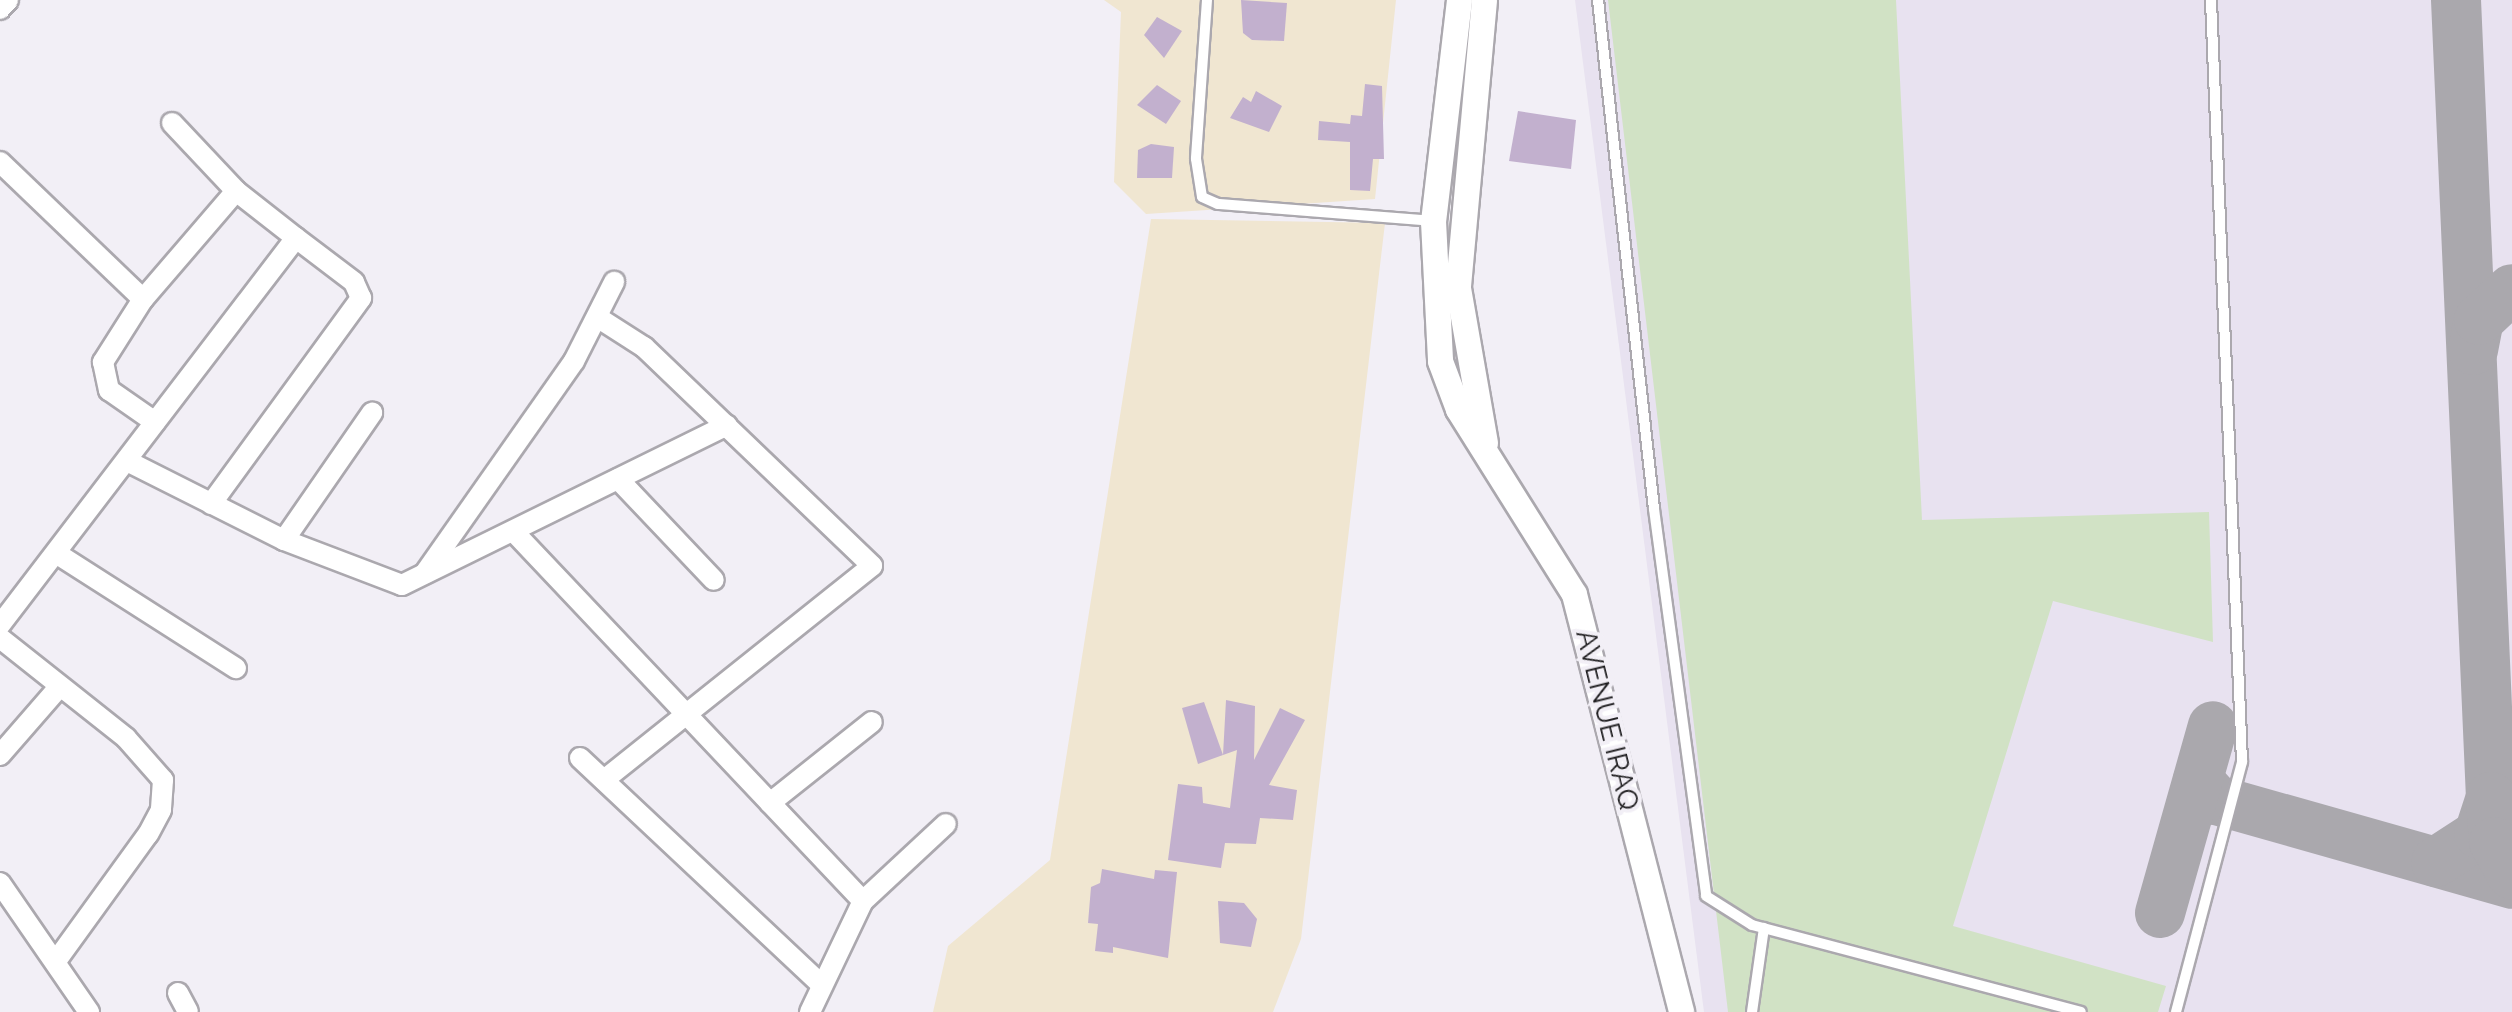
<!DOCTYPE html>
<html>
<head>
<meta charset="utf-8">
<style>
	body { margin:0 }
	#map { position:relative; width:2512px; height:1012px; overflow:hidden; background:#f2eff6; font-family:Raleway,sans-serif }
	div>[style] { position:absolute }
	.built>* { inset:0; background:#e8e2f0 }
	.education>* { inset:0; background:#f0e6d1 }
	.green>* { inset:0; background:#d1e2c5 }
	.taxiway>* { height:50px; margin:-25px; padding:0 25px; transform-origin:25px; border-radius:25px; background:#aaa8ad }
	.building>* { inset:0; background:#c2b0ce }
	.roads { filter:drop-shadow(2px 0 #aba8ae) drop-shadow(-2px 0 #aba8ae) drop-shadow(0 2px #aba8ae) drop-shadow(0 -2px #aba8ae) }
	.service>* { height:10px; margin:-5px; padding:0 5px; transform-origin:5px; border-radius:5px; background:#fff }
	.minor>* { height:20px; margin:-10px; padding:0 10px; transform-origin:10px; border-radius:10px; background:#fff }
	.tertiary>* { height:25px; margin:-12.5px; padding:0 12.5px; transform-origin:12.5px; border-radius:12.5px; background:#fff }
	span { translate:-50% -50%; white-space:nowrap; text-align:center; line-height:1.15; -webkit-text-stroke:8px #f2eff6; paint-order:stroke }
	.street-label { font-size:28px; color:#1f1e20 }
</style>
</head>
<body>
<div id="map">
	<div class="built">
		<div style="clip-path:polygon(1575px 0,2512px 0,2512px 1012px,1704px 1012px)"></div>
	</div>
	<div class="education">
		<div style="clip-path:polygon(1104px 0,1396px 0,1375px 199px,1146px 214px,1114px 182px,1121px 12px)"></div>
		<div style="clip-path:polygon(1151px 219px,1385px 223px,1301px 939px,1273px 1012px,933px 1012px,948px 946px,1050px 860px)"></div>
	</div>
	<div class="green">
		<div style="clip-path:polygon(1608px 0,1896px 0,1922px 520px,2209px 512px,2213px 642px,2053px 601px,1953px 926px,2166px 986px,2158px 1012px,1728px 1012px)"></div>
	</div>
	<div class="taxiway">
		<div style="left:2456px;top:0;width:798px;rotate:87.49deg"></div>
		<div style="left:2473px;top:350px;width:31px;rotate:-79deg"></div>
		<div style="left:2479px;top:320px;width:45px;rotate:-43.2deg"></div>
		<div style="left:2198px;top:780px;width:27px;rotate:48deg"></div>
		<div style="left:2216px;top:800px;width:308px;rotate:15.8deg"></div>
		<div style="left:2436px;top:862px;width:51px;rotate:-33.1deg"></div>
		<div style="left:2479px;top:834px;width:39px;rotate:-72deg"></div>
		<div style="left:2491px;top:797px;width:45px;rotate:86.2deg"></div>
		<div style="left:2494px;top:842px;width:37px;rotate:61deg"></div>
		<div style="left:2160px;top:913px;width:194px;rotate:-74.2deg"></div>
	</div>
	<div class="building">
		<div style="clip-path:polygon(1241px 0,1287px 3px,1284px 41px,1252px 40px,1243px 33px)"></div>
		<div style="clip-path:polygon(1157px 17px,1182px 31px,1164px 58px,1144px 35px)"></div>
		<div style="clip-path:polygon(1365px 84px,1382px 86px,1384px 159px,1373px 159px,1370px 191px,1350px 190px,1350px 142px,1318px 140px,1319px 121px,1350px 124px,1351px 115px,1362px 116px)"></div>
		<div style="clip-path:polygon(1157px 85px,1181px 101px,1166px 124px,1137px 105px)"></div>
		<div style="clip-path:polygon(1256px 91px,1282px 106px,1269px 132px,1230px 118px,1243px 97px,1251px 102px)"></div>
		<div style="clip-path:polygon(1518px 111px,1576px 120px,1571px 169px,1509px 161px)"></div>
		<div style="clip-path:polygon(1151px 144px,1174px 147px,1172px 178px,1137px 178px,1138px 150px)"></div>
		<div style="clip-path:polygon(1226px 700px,1255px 706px,1254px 760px,1280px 708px,1305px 720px,1269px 785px,1297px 790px,1293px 820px,1260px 818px,1256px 844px,1225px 843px,1221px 868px,1168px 860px,1178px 784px,1202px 787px,1203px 803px,1230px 808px,1237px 750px,1223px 755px)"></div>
		<div style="clip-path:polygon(1204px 702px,1223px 755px,1198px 764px,1182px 708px)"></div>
		<div style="clip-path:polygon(1102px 869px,1154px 879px,1155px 870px,1177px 872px,1168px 958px,1113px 947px,1113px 953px,1095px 951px,1098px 924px,1088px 923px,1091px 887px,1100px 883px)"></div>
		<div style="clip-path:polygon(1218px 901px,1244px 903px,1257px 919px,1251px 947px,1220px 943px)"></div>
	</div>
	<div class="roads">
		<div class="service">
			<div style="left:1207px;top:0;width:159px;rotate:94deg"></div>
			<div style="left:1196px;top:159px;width:38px;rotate:81deg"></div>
			<div style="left:1202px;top:197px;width:17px;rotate:24deg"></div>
			<div style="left:1218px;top:204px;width:215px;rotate:4.5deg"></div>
			<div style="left:1598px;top:0;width:512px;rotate:83.72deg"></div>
			<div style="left:1654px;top:509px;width:390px;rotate:82.3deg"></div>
			<div style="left:1706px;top:896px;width:54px;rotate:32.2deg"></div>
			<div style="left:1752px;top:925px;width:340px;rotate:14.8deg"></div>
			<div style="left:1752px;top:1012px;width:85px;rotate:-81.9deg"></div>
			<div style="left:2176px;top:1012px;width:259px;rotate:-75.2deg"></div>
			<div style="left:2242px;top:762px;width:763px;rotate:-92.33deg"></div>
		</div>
		<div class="minor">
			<div style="left:0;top:9px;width:12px;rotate:-48deg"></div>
			<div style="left:172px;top:123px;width:93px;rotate:46.7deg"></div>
			<div style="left:0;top:162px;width:198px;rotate:43.8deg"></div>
			<div style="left:597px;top:317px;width:56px;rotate:32.6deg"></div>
			<div style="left:644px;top:347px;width:316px;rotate:43.8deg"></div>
			<div style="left:872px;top:566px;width:343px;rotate:141.4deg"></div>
			<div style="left:127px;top:461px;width:176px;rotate:26.7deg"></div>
			<div style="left:284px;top:540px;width:126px;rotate:20.9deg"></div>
			<div style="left:402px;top:585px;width:362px;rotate:-26.2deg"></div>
			<div style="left:618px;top:479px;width:139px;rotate:46.5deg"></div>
			<div style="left:211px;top:504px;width:255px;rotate:-53.9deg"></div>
			<div style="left:361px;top:298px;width:17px;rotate:-114deg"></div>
			<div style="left:354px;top:282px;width:73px;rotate:-142.8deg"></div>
			<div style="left:513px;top:531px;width:509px;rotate:46.59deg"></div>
			<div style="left:284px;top:540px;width:155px;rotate:-55.3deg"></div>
			<div style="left:59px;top:555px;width:210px;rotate:32.6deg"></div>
			<div style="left:425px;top:573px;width:259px;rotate:-54.9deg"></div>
			<div style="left:574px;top:361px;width:89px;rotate:-63.1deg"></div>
			<div style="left:0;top:625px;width:487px;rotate:-52.6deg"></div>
			<div style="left:296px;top:238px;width:76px;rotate:-141.9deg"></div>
			<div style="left:236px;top:191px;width:143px;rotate:130.7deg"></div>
			<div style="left:143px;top:299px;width:75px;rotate:122.4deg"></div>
			<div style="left:103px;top:362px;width:29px;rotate:78deg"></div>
			<div style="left:109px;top:390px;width:56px;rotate:34.8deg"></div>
			<div style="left:0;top:638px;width:161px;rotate:38.4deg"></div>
			<div style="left:126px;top:738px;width:56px;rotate:48.6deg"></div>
			<div style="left:163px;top:780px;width:30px;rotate:94deg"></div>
			<div style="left:161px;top:810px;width:27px;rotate:118deg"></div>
			<div style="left:148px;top:834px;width:157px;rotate:125.9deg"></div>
			<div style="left:0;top:755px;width:91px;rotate:-49deg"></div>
			<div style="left:580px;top:758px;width:332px;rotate:43.2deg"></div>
			<div style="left:770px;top:803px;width:130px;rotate:-38.5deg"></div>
			<div style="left:0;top:883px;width:157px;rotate:55.4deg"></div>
			<div style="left:178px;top:993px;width:21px;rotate:62deg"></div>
			<div style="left:810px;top:1012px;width:123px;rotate:-64.5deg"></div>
			<div style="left:863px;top:901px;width:113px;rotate:-42.9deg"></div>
		</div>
		<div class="tertiary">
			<div style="left:1459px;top:0;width:223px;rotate:96.7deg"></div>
			<div style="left:1433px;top:221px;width:140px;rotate:87.1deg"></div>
			<div style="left:1440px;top:361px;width:51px;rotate:69.4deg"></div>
			<div style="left:1458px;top:409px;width:218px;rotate:57.9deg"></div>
			<div style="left:1574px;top:594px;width:431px;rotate:75.6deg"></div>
			<div style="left:1484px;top:0;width:289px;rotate:95.2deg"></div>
			<div style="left:1458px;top:288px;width:157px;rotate:80.1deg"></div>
		</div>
	</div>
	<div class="street-label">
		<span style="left:1607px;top:720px;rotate:76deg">AVENUE IRAQ</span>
	</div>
</div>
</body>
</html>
